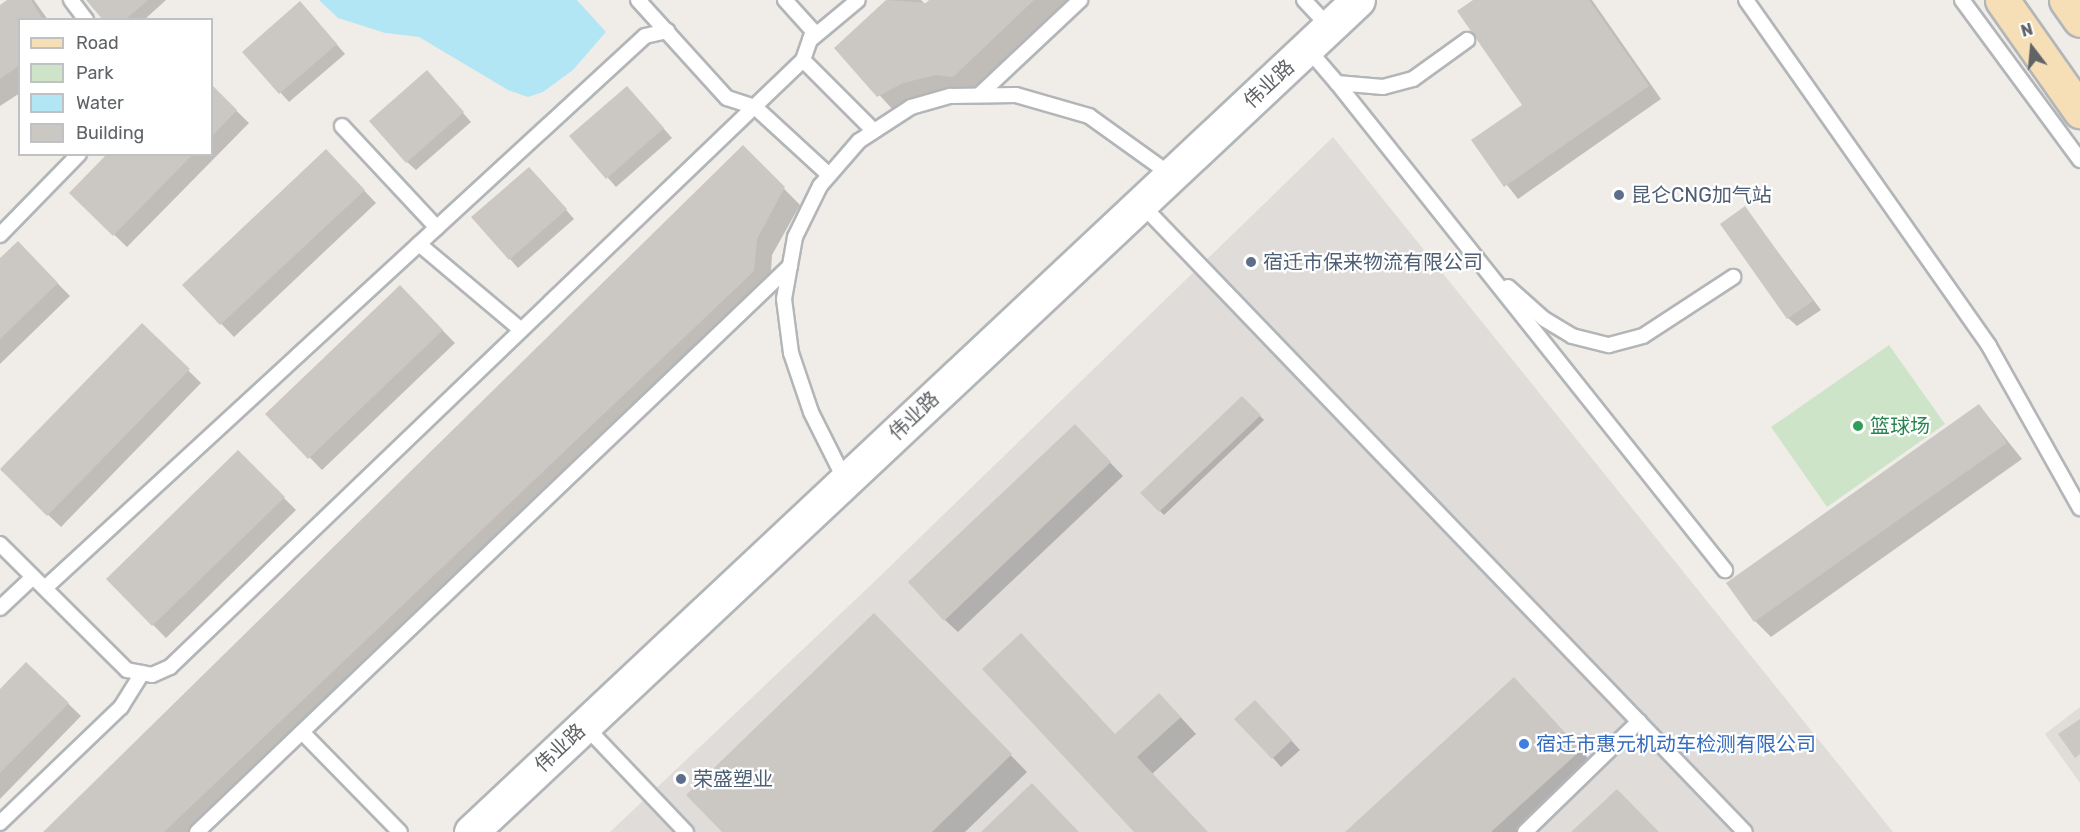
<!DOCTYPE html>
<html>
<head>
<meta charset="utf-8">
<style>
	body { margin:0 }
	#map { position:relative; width:2080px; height:832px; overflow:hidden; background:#f0ede8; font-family:Rubik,"Noto Sans SC",sans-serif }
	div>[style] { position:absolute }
	.industrial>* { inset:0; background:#dfdcda }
	.green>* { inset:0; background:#cee4c8 }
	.water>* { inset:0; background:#b3e6f5 }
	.shadow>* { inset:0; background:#0003 }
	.building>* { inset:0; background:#cbc8c4 }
	.roads { filter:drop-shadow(2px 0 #b3b6b8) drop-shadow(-2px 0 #b3b6b8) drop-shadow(0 2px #b3b6b8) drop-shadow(0 -2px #b3b6b8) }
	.service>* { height:14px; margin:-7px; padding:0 7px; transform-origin:7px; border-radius:7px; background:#fff }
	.tertiary>* { height:33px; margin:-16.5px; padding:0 16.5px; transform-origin:16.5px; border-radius:16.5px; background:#fff }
	.primary>* { height:33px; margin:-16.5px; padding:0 16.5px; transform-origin:16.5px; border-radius:16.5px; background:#f6deb7 }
	.dots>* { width:16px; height:16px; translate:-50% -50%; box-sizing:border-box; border:3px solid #fff; border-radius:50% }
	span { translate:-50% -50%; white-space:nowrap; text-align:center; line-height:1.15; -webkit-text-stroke:4.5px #fff; paint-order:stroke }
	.street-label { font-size:20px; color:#606466 }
	.service-label { font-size:20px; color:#4e5e75 }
	.left { translate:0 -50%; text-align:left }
	.leisure-label { font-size:20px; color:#27864d }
	.shop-label { font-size:20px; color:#366cbe }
	.legend { position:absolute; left:18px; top:18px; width:195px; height:138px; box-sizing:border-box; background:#fff; border:2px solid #bfc1c2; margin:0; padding:8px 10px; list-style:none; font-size:18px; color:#606466 }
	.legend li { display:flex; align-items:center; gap:12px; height:30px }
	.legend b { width:30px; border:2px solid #bfc1c2 }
	.north { position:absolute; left:2002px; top:18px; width:60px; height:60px; -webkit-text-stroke:4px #fff; paint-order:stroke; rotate:344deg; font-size:16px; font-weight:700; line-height:24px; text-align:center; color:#606466 }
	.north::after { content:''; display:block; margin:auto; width:21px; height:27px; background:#606466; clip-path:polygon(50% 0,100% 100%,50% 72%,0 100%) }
</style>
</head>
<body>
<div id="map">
	<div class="industrial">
		<div style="clip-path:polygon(1333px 137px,1893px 832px,610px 832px,874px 582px)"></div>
		<div style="clip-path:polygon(2080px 707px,2080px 783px,2045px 734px)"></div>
	</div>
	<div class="green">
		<div style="clip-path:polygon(1889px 345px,1945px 424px,1827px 507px,1771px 427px)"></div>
	</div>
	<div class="water">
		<div style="clip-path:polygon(319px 0,577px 0,606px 32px,573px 70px,543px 92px,528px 97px,508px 90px,419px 37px,385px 33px,338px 18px)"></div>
	</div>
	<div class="shadow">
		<div style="clip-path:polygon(10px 0,34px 0,48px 20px,20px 20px,20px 93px,0 106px,0 7px)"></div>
		<div style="clip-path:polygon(88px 0,166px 0,144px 20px,105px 20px)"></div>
		<div style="clip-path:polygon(888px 0,921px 0,926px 5px,931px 0,1067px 0,969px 93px,895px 112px,836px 48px)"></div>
		<div style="clip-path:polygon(1476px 0,1592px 0,1661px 99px,1518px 199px,1473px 141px,1524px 105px)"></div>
		<div style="clip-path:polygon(309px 12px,345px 54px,289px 102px,244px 52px)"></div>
		<div style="clip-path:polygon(435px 81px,471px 122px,416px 170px,407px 162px)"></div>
		<div style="clip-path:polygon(212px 87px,249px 123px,127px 247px,71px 193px,109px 154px,212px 154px)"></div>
		<div style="clip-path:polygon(635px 96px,672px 138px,616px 187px,571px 136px)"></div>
		<div style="clip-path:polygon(743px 147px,800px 205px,772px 255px,770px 287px,197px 832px,45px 832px)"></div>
		<div style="clip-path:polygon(339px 164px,376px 203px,234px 337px,184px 285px)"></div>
		<div style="clip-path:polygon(538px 177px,574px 219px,518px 268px,510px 259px)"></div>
		<div style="clip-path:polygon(1745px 208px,1821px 310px,1797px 326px,1788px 318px)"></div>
		<div style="clip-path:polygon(18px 243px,70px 296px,0 364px,0 260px)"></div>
		<div style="clip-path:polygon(400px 287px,455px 343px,322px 470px,267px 414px)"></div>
		<div style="clip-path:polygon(142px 325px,201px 383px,61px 527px,1px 470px)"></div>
		<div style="clip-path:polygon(1242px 398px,1264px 420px,1164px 515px,1142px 493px)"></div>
		<div style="clip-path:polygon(1979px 405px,2022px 459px,1771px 637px,1755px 621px)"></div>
		<div style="clip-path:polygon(1075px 426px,1123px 476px,958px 632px,945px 620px)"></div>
		<div style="clip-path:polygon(238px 452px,296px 510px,166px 638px,108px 579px)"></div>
		<div style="clip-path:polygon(874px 615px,1027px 772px,965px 832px,724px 832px)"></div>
		<div style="clip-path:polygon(27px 664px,81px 716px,0 799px,0 691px)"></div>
		<div style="clip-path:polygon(1530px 695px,1596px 767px,1525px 832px,1347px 832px)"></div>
		<div style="clip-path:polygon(1175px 711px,1196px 734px,1152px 774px,1207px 832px,1136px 832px,1115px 736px)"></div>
		<div style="clip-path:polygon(1264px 711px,1300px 750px,1281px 767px,1273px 758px)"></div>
	</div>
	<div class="building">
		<div style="clip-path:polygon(7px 0,31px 0,43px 20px,20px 20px,20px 65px,0 79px,0 5px)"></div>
		<div style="clip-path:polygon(86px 0,148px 0,125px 20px,103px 20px)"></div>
		<div style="clip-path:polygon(886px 0,926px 3px,929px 0,1034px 0,953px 77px,936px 75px,903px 83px,877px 97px,834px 48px)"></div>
		<div style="clip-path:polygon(1473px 0,1589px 0,1649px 86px,1504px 187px,1471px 140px,1522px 105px,1457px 11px)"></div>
		<div style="clip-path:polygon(300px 1px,337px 44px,279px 94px,242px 52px)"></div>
		<div style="clip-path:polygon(427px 70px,464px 112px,406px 163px,369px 121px)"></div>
		<div style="clip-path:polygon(212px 85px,237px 110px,212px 136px)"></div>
		<div style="clip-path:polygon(627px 86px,664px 128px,606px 179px,569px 136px)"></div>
		<div style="clip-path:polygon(743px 145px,785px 187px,757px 239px,754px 271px,164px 832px,43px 832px)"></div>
		<div style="clip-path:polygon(326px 149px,365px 190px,220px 325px,182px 285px)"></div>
		<div style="clip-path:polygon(107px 154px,193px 154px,113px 236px,69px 193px)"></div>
		<div style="clip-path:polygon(529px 167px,567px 209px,509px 260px,471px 217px)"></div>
		<div style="clip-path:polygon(1745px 206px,1813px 301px,1787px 319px,1720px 224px)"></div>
		<div style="clip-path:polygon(18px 241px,58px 283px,0 339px,0 258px)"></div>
		<div style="clip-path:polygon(400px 285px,443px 330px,308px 459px,265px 414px)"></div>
		<div style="clip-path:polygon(142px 323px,190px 369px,47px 516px,0 469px)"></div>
		<div style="clip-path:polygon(1242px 396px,1261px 415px,1159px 512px,1140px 493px)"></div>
		<div style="clip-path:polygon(1979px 404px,2007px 443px,1754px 622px,1726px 583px)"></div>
		<div style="clip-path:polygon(1075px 424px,1111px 462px,944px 621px,908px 582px)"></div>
		<div style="clip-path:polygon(238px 450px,285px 497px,152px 626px,106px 579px)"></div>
		<div style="clip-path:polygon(874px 613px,1012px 754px,932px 832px,722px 832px,686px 795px)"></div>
		<div style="clip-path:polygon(1021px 633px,1115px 734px,1159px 693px,1181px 717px,1137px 757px,1208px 832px,1134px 832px,982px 669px)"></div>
		<div style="clip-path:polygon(26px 662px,69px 703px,0 773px,0 689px)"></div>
		<div style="clip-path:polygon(1514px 677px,1581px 750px,1491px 832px,1345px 832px)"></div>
		<div style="clip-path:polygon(1255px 700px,1292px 740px,1272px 759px,1234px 719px)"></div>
		<div style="clip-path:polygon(2080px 719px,2080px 754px,2075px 758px,2058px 734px)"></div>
		<div style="clip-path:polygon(1032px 783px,1079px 832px,981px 832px)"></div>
		<div style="clip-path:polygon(1617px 789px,1659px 832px,1571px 832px)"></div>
	</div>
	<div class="roads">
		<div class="service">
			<div style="left:71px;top:0;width:25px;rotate:53deg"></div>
			<div style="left:638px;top:0;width:132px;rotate:47.8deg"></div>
			<div style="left:727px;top:98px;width:29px;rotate:18deg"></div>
			<div style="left:755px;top:107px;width:100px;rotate:42.6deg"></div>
			<div style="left:1304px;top:0;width:37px;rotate:47deg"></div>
			<div style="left:1746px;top:0;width:423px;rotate:54.9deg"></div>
			<div style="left:1989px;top:346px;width:186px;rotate:60.7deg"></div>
			<div style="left:1962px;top:0;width:199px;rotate:53.6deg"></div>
			<div style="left:810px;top:40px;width:62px;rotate:-39.8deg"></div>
			<div style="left:1307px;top:48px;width:46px;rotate:49.4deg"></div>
			<div style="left:1337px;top:83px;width:46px;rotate:5deg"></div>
			<div style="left:1383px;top:87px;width:31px;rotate:-15deg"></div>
			<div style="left:1413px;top:79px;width:67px;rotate:-35.8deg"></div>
			<div style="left:803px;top:60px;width:100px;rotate:45deg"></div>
			<div style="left:1337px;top:83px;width:623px;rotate:51.46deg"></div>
			<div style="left:979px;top:95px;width:139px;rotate:-43.2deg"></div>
			<div style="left:342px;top:126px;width:139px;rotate:47deg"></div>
			<div style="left:1141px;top:204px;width:871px;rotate:46.12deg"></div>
			<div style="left:0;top:235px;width:113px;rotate:-45.7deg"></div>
			<div style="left:419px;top:244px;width:133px;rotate:40.1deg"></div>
			<div style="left:1508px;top:287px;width:48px;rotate:41.6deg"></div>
			<div style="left:1544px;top:319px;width:33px;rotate:31deg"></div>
			<div style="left:1572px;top:336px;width:38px;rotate:14deg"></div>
			<div style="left:1609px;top:345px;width:35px;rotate:-15deg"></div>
			<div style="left:1643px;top:336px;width:108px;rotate:-33.2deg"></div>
			<div style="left:845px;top:480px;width:76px;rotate:-116.6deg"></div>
			<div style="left:811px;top:412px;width:62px;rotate:-108.7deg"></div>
			<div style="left:791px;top:353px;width:54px;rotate:-97.4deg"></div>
			<div style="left:784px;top:299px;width:63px;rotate:-79.9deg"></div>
			<div style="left:795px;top:237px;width:57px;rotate:-63.9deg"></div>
			<div style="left:820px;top:186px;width:60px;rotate:-49.1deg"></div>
			<div style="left:859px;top:141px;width:62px;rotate:-33.2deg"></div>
			<div style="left:911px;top:107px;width:41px;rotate:-15.8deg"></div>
			<div style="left:950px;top:96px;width:66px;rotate:-0.9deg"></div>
			<div style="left:1016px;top:95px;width:76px;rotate:16deg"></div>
			<div style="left:1089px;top:116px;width:101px;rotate:35.7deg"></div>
			<div style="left:0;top:544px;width:179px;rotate:44.8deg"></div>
			<div style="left:127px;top:670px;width:25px;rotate:11deg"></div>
			<div style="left:152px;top:675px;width:20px;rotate:-24deg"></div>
			<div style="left:170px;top:667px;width:877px;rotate:-43.8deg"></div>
			<div style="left:803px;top:60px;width:31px;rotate:-71deg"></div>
			<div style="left:813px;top:31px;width:42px;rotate:-132.1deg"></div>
			<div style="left:45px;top:588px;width:815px;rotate:-42.61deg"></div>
			<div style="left:645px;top:36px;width:23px;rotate:-13deg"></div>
			<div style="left:0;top:608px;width:45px;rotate:-43.2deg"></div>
			<div style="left:584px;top:725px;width:148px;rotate:46.4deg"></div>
			<div style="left:302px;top:732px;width:140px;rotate:45.6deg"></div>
			<div style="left:0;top:823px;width:168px;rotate:-43.8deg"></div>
			<div style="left:121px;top:707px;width:40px;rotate:-58deg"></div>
			<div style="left:197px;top:832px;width:820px;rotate:-43.67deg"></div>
			<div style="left:1525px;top:832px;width:159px;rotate:-44.2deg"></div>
		</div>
		<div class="tertiary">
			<div style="left:471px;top:832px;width:1216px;rotate:-43.17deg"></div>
		</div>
		<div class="primary">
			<div style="left:2002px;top:0;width:136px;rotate:54.9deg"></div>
			<div style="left:2066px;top:0;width:24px;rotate:55deg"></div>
		</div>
	</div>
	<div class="dots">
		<div style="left:1619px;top:195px;background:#5c6f8a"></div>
		<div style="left:1251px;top:262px;background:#5c6f8a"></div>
		<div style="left:1858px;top:426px;background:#2e9e5b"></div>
		<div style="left:1524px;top:744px;background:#3f7fe0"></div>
		<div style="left:681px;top:779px;background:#5c6f8a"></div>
	</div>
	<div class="street-label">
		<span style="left:1269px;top:84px;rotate:-43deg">伟业路</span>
		<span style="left:914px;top:416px;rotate:-43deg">伟业路</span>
		<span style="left:560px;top:748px;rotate:-43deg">伟业路</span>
	</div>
	<div class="service-label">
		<span class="left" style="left:1631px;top:195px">昆仑CNG加气站</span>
		<span class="left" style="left:1263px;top:262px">宿迁市保来物流有限公司</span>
		<span class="left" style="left:693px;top:779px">荣盛塑业</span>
	</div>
	<div class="leisure-label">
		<span class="left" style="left:1870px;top:426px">篮球场</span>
	</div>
	<div class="shop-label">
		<span class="left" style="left:1536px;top:744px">宿迁市惠元机动车检测有限公司</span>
	</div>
	<ul class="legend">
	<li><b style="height:8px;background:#f6deb7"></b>Road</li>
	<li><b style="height:16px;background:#cee4c8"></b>Park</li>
	<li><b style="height:16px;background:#b3e6f5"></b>Water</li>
	<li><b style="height:16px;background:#cbc8c4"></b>Building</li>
	</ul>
	<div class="north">N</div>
</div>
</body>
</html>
